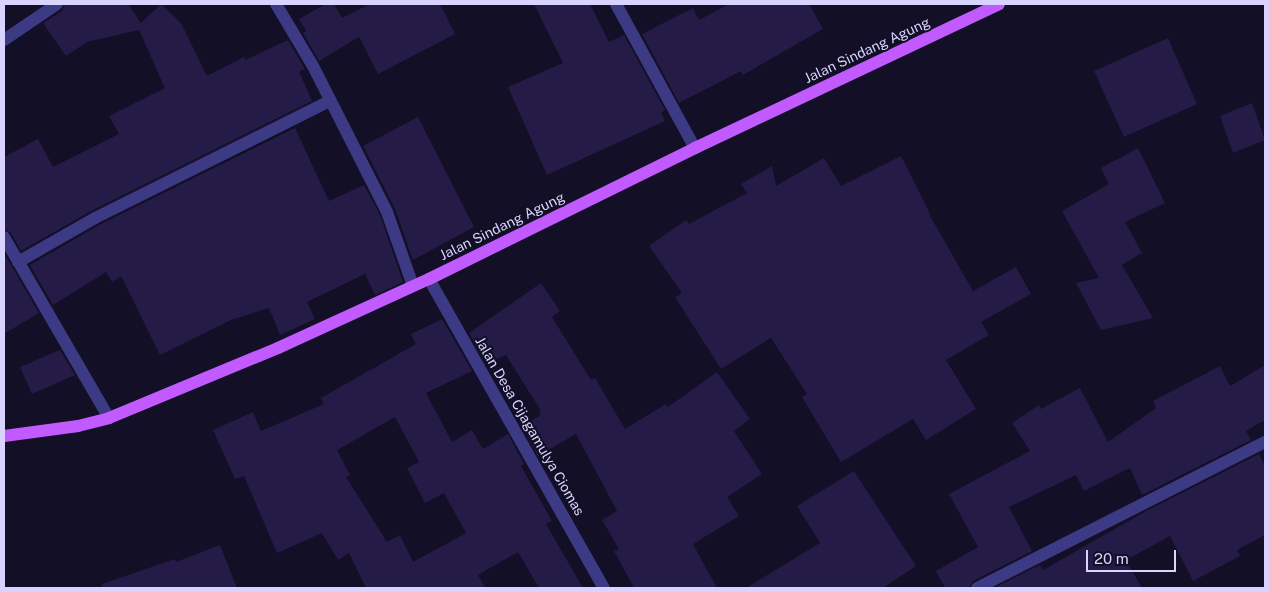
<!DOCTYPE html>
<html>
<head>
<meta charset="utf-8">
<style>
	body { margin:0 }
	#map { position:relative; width:1269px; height:592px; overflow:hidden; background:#130f26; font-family:"Public Sans",sans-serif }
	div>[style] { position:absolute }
	.building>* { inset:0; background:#241b47 }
	.minor>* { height:12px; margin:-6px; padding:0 6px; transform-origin:6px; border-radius:6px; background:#3d3a85 }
	.major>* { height:12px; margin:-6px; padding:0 6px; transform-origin:6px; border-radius:6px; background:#c25bff }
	span { translate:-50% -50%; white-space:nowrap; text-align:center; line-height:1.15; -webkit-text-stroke:4px #130f26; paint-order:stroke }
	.street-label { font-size:14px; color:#d9d4ff }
	.frame { position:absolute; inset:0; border:5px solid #d9d4ff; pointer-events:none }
	.scale { position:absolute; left:1086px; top:550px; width:90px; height:22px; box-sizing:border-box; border:2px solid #d9d4ff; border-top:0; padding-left:6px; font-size:15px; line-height:18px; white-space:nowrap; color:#d9d4ff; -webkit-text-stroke:4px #130f26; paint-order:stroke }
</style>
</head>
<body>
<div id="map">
	<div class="building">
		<div style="clip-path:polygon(65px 4px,128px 4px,141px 23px,161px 4px,181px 23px,207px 76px,244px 57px,245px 60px,288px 40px,305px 69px,299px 72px,312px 101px,91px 211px,21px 251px,11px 233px,4px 229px,4px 157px,38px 139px,53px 167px,119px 134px,109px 116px,165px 88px,139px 30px,87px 42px,66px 56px,43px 23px,62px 11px)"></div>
		<div style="clip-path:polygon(326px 4px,334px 4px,342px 18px,370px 4px,440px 4px,455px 34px,378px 74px,359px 37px,319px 61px,303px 33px,306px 31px,299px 19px)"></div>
		<div style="clip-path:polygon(534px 4px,590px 4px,609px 42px,624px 35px,665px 110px,661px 112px,665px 121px,547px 175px,508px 87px,563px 63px)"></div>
		<div style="clip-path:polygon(729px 4px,809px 4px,823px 29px,743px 75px,741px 71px,679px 103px,642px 34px,693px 8px,699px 20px)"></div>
		<div style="clip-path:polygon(1168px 38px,1197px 104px,1124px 137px,1094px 71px)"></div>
		<div style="clip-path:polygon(1252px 103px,1265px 140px,1233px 153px,1220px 116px)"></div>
		<div style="clip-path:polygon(418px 117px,474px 227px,413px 260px,395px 209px,363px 146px)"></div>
		<div style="clip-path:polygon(295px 128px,329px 201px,364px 185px,380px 215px,403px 282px,375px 295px,365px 274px,307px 302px,315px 319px,280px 335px,269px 308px,231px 320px,160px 355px,121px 276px,112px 282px,106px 272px,53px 305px,30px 265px,99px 225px)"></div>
		<div style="clip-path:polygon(1138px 148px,1165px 203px,1125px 222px,1142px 253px,1122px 265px,1153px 318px,1101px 330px,1076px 283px,1099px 278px,1062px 211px,1109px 184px,1101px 168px)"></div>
		<div style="clip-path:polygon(901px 156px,930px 214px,929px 214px,973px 291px,1016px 267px,1031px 294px,981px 322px,989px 335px,946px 360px,976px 409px,926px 440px,913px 419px,841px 462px,802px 397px,807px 394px,771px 338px,721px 369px,675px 297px,682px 293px,649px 246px,686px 220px,689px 224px,747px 193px,741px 184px,772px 166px,776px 186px,824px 158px,841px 186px)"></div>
		<div style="clip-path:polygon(4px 253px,39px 313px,4px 334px)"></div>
		<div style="clip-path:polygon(541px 283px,560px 311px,552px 317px,591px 380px,595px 378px,625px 429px,666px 404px,668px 407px,717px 372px,750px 419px,734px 431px,762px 474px,727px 497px,739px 516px,693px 544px,717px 588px,634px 588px,614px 551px,619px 549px,602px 520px,617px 511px,576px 434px,538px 456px,522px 426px,541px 415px,539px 412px,541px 411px,506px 355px,486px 364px,469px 333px)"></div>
		<div style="clip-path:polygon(evenodd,442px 319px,472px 371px,426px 393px,452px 442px,472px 430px,483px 449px,508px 434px,524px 464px,521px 466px,552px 521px,546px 524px,583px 588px,539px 588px,518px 552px,478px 575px,485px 588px,366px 588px,349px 553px,338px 560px,322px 533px,277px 553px,244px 476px,235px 479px,213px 430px,253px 412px,261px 431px,324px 404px,321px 398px,416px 344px,411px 334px,442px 319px,395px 417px,419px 462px,407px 468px,425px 503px,444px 493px,466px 533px,413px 562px,400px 535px,387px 542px,346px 477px,350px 475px,337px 450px,395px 417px)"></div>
		<div style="clip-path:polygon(60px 350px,75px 375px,32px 394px,20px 367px)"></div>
		<div style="clip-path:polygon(1265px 365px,1265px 420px,1246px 431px,1251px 440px,1142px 495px,1130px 468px,1084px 491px,1076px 475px,1009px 507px,1032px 551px,973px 581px,969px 588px,945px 588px,936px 571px,978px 547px,949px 494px,1030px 451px,1012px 423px,1039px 405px,1041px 409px,1080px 388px,1108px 442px,1156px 408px,1153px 401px,1220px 366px,1230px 386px)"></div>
		<div style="clip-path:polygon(1259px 454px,1265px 467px,1265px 535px,1237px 550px,1240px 556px,1193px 581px,1170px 536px,1126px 560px,1142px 588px,994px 588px,1040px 565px,1043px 570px,1148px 510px)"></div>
		<div style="clip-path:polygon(854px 471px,916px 566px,883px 588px,746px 588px,820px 543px,797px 506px)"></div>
		<div style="clip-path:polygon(220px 545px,237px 588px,102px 588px,102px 584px,175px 559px,176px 562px)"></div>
	</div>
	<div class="minor">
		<div style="left:276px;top:4px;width:72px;rotate:59.2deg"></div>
		<div style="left:313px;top:66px;width:164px;rotate:63.1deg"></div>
		<div style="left:387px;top:212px;width:78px;rotate:70.6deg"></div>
		<div style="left:616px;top:4px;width:164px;rotate:61.3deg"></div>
		<div style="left:4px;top:40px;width:64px;rotate:-34.2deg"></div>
		<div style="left:4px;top:237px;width:209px;rotate:59.9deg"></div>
		<div style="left:18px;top:262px;width:89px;rotate:-29.7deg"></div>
		<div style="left:95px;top:218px;width:263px;rotate:-26.5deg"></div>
		<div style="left:429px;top:279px;width:355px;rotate:60.5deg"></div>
		<div style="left:977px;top:588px;width:323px;rotate:-26.9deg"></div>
	</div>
	<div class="major">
		<div style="left:4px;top:436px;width:75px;rotate:-7.7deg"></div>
		<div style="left:78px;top:426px;width:32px;rotate:-14deg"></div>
		<div style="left:109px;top:418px;width:183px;rotate:-22.5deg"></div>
		<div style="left:278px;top:348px;width:166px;rotate:-24.6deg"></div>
		<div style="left:429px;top:279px;width:297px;rotate:-26.2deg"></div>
		<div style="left:695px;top:148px;width:336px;rotate:-25.3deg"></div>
	</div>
	<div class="street-label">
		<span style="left:867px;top:50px;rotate:-25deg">Jalan Sindang Agung</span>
		<span style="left:502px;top:226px;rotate:-26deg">Jalan Sindang Agung</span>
		<span style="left:530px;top:426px;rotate:60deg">Jalan Desa Cijagamulya Ciomas</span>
	</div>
	<div class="frame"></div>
	<div class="scale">20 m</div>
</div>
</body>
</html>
